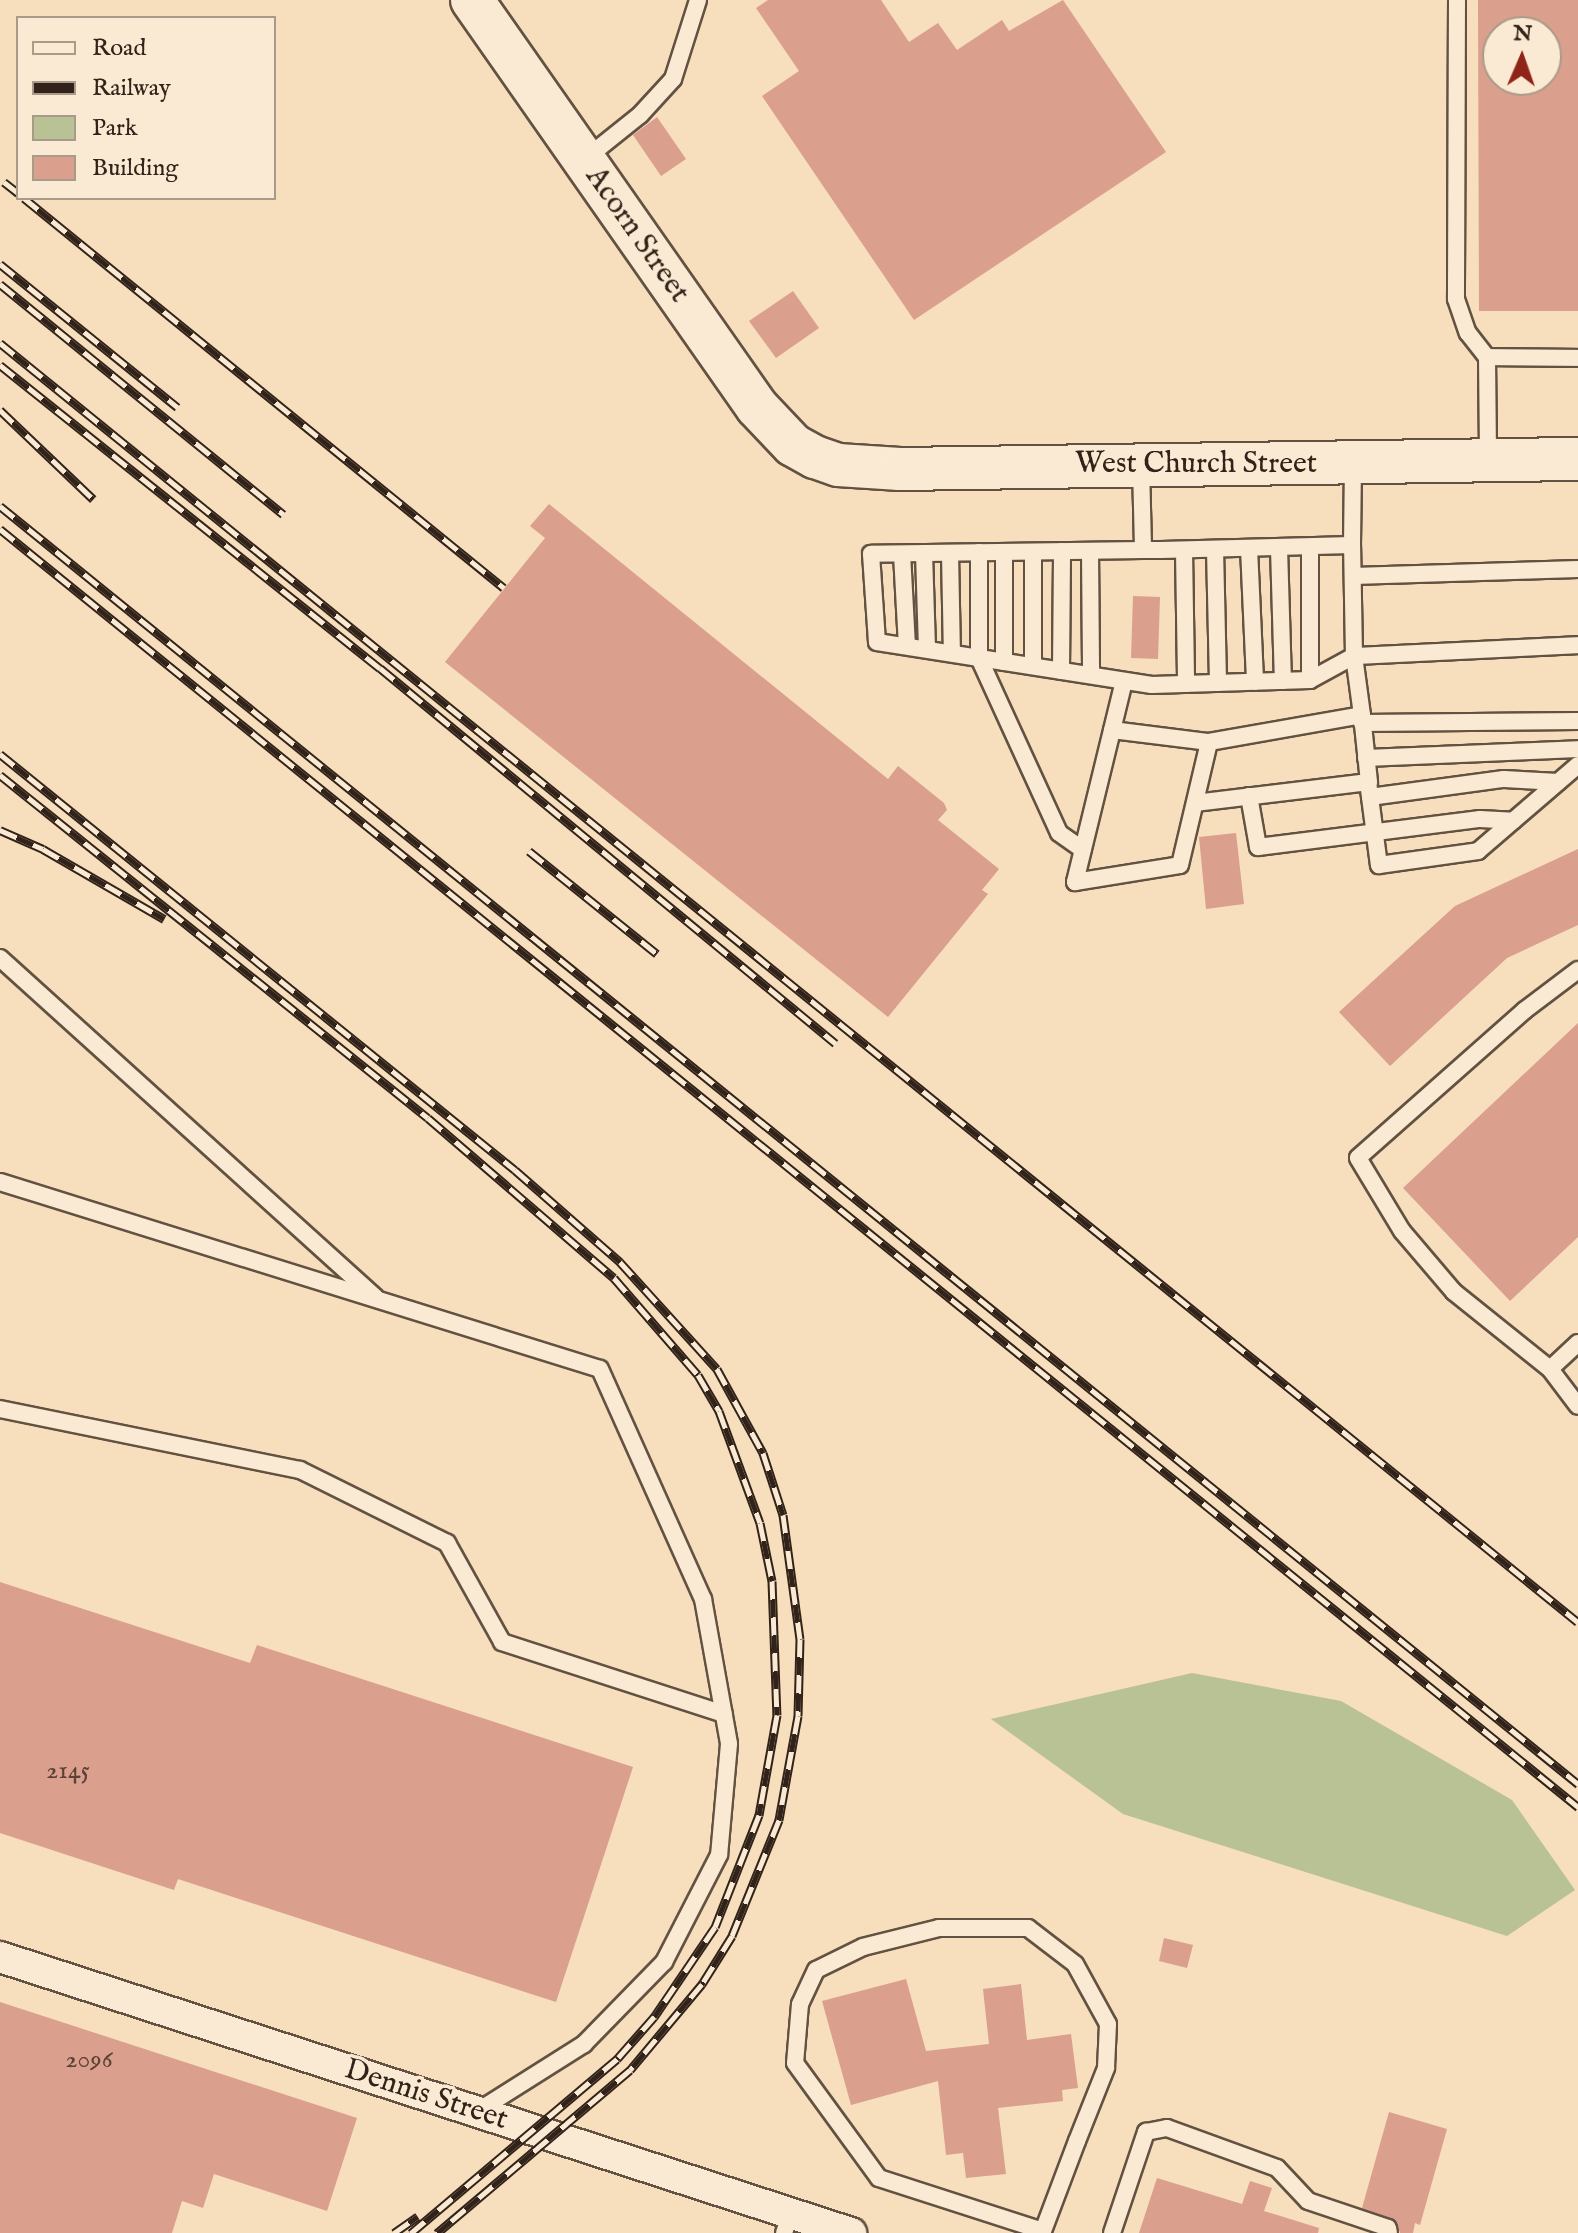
<!DOCTYPE html>
<html>
<head>
<meta charset="utf-8">
<style>
	body { margin:0 }
	#map { position:relative; width:1578px; height:2233px; overflow:hidden; background:#f7debc; font-family:"IM FELL English",serif }
	div>[style] { position:absolute }
	.green>* { inset:0; background:#b8c294 }
	.building>* { inset:0; background:#da9f8d }
	.roads { filter:drop-shadow(2px 0 #635242) drop-shadow(-2px 0 #635242) drop-shadow(0 2px #635242) drop-shadow(0 -2px #635242) }
	.lane>* { height:16px; margin:-8px; padding:0 8px; transform-origin:8px; border-radius:8px; background:#faead3 }
	.street>* { height:30px; margin:-15px; padding:0 15px; transform-origin:15px; border-radius:15px; background:#faead3 }
	.secondary>* { height:42px; margin:-21px; padding:0 21px; transform-origin:21px; border-radius:21px; background:#faead3 }
	.rail>* { height:9px; margin-top:-4.5px; transform-origin:0; background:repeating-linear-gradient(90deg,#faead3 0 18px,#32231a 0 36px); box-sizing:border-box; border-block:2px solid #32231a }
	span { translate:-50% -50%; white-space:nowrap; text-align:center; line-height:1.15; -webkit-text-stroke:7px #faead3; paint-order:stroke }
	.number-label { font-size:26px; color:#5c4237 }
	.number-label span { -webkit-text-stroke-width:0 }
	.street-label { font-size:30px; color:#32231a }
	.legend { position:absolute; left:16px; top:16px; width:260px; height:184px; box-sizing:border-box; background:#faead3; border:2px solid #aa9a89; margin:0; padding:10px 14px; list-style:none; font-size:24px; color:#32231a }
	.legend li { display:flex; align-items:center; gap:16px; height:40px }
	.legend b { width:40px; border:2px solid #aa9a89 }
	.north { position:absolute; left:1482px; top:16px; width:80px; height:80px; box-sizing:border-box; background:#faead3; border:2px solid #aa9a89; border-radius:50%; rotate:2deg; font-size:22px; font-weight:700; line-height:32px; text-align:center; color:#32231a }
	.north::after { content:''; display:block; margin:auto; width:28px; height:36px; background:#8f2418; clip-path:polygon(50% 0,100% 100%,50% 72%,0 100%) }
</style>
</head>
<body>
<div id="map">
	<div class="green">
		<div style="clip-path:polygon(1192px 1673px,1341px 1701px,1512px 1800px,1575px 1890px,1507px 1936px,1123px 1814px,991px 1719px)"></div>
	</div>
	<div class="building">
		<div style="clip-path:polygon(768px 0,881px 0,909px 42px,938px 23px,957px 50px,1002px 20px,1009px 31px,1063px 0,1166px 152px,914px 320px,762px 96px,799px 71px,756px 8px)"></div>
		<div style="clip-path:polygon(evenodd,1478px 0,1578px 0,1578px 311px,1479px 311px,1478px 0,1498px 32px,1546px 32px,1546px 80px,1498px 80px,1498px 32px)"></div>
		<div style="clip-path:polygon(657px 117px,686px 159px,661px 176px,633px 135px)"></div>
		<div style="clip-path:polygon(793px 291px,819px 328px,776px 358px,749px 321px)"></div>
		<div style="clip-path:polygon(549px 504px,888px 779px,898px 766px,944px 803px,947px 810px,938px 820px,999px 869px,982px 890px,988px 894px,888px 1017px,445px 662px,545px 538px,530px 526px)"></div>
		<div style="clip-path:polygon(1133px 596px,1160px 597px,1158px 659px,1131px 658px)"></div>
		<div style="clip-path:polygon(1236px 833px,1244px 904px,1206px 909px,1199px 837px)"></div>
		<div style="clip-path:polygon(1578px 849px,1578px 925px,1507px 958px,1390px 1066px,1339px 1012px,1455px 906px)"></div>
		<div style="clip-path:polygon(1578px 1023px,1578px 1237px,1510px 1301px,1403px 1188px)"></div>
		<div style="clip-path:polygon(0 1582px,250px 1663px,257px 1645px,633px 1767px,556px 2002px,178px 1879px,174px 1890px,0 1833px)"></div>
		<div style="clip-path:polygon(1164px 1938px,1193px 1945px,1187px 1968px,1159px 1961px)"></div>
		<div style="clip-path:polygon(906px 1979px,926px 2051px,989px 2044px,983px 1989px,1021px 1984px,1027px 2040px,1071px 2034px,1078px 2088px,1062px 2090px,1063px 2101px,998px 2108px,1006px 2174px,966px 2178px,963px 2153px,946px 2155px,938px 2081px,851px 2105px,822px 2001px)"></div>
		<div style="clip-path:polygon(0 2002px,357px 2118px,327px 2211px,214px 2174px,203px 2208px,182px 2201px,172px 2233px,0 2233px)"></div>
		<div style="clip-path:polygon(1389px 2112px,1447px 2129px,1420px 2225px,1415px 2223px,1413px 2233px,1400px 2233px,1396px 2220px,1362px 2208px)"></div>
		<div style="clip-path:polygon(1157px 2178px,1242px 2204px,1250px 2181px,1272px 2188px,1264px 2211px,1319px 2228px,1318px 2233px,1139px 2233px)"></div>
	</div>
	<div class="roads">
		<div class="lane">
			<div style="left:1457px;top:0;width:299px;rotate:90.2deg"></div>
			<div style="left:1456px;top:299px;width:36px;rotate:71deg"></div>
			<div style="left:1468px;top:333px;width:31px;rotate:52deg"></div>
			<div style="left:1487px;top:357px;width:102px;rotate:89.4deg"></div>
			<div style="left:585px;top:159px;width:70px;rotate:-38.7deg"></div>
			<div style="left:640px;top:115px;width:49px;rotate:-47.5deg"></div>
			<div style="left:673px;top:79px;width:83px;rotate:-72.4deg"></div>
			<div style="left:1487px;top:357px;width:91px;rotate:0.6deg"></div>
			<div style="left:1141px;top:466px;width:84px;rotate:88.6deg"></div>
			<div style="left:1143px;top:550px;width:18px"></div>
			<div style="left:1161px;top:550px;width:191px;rotate:-1.5deg"></div>
			<div style="left:1352px;top:545px;width:80px;rotate:-89.3deg"></div>
			<div style="left:1249px;top:548px;width:134px;rotate:87.4deg"></div>
			<div style="left:1279px;top:548px;width:133px;rotate:88.3deg"></div>
			<div style="left:1215px;top:549px;width:134px;rotate:88.7deg"></div>
			<div style="left:1143px;top:550px;width:272px;rotate:179.2deg"></div>
			<div style="left:871px;top:554px;width:88px;rotate:86.1deg"></div>
			<div style="left:877px;top:642px;width:278px;rotate:8.9deg"></div>
			<div style="left:1152px;top:685px;width:158px;rotate:-1.8deg"></div>
			<div style="left:1310px;top:680px;width:50px;rotate:-28.6deg"></div>
			<div style="left:1354px;top:656px;width:111px;rotate:-91deg"></div>
			<div style="left:1184px;top:550px;width:134px;rotate:89.1deg"></div>
			<div style="left:1090px;top:551px;width:124px;rotate:89.5deg"></div>
			<div style="left:979px;top:552px;width:106px;rotate:90deg"></div>
			<div style="left:979px;top:658px;width:192px;rotate:65.4deg"></div>
			<div style="left:1059px;top:833px;width:29px;rotate:35deg"></div>
			<div style="left:1004px;top:552px;width:110px;rotate:90deg"></div>
			<div style="left:924px;top:553px;width:96px;rotate:88.2deg"></div>
			<div style="left:950px;top:553px;width:100px;rotate:88.9deg"></div>
			<div style="left:902px;top:554px;width:92px;rotate:86.9deg"></div>
			<div style="left:1353px;top:576px;width:225px;rotate:-1.8deg"></div>
			<div style="left:1033px;top:666px;width:114px;rotate:-90deg"></div>
			<div style="left:1061px;top:671px;width:120px;rotate:-89.5deg"></div>
			<div style="left:1310px;top:680px;width:133px;rotate:-90deg"></div>
			<div style="left:1124px;top:681px;width:207px;rotate:103.7deg"></div>
			<div style="left:1075px;top:882px;width:106px;rotate:-9.2deg"></div>
			<div style="left:1180px;top:865px;width:126px;rotate:-76.7deg"></div>
			<div style="left:1209px;top:742px;width:155px;rotate:-10deg"></div>
			<div style="left:1362px;top:715px;width:60px;rotate:-97.7deg"></div>
			<div style="left:1354px;top:656px;width:224px;rotate:-2.8deg"></div>
			<div style="left:1362px;top:723px;width:216px;rotate:-0.5deg"></div>
			<div style="left:1112px;top:730px;width:98px;rotate:7.1deg"></div>
			<div style="left:1366px;top:758px;width:212px;rotate:-2.4deg"></div>
			<div style="left:1368px;top:782px;width:84px;rotate:82.5deg"></div>
			<div style="left:1379px;top:865px;width:100px;rotate:-8deg"></div>
			<div style="left:1478px;top:851px;width:132px;rotate:-40.7deg"></div>
			<div style="left:1249px;top:796px;width:52px;rotate:80deg"></div>
			<div style="left:1258px;top:847px;width:224px;rotate:-7.2deg"></div>
			<div style="left:1480px;top:819px;width:33px;rotate:3deg"></div>
			<div style="left:1370px;top:797px;width:135px;rotate:-7.7deg"></div>
			<div style="left:1504px;top:779px;width:54px;rotate:3.2deg"></div>
			<div style="left:1195px;top:803px;width:175px;rotate:-6.9deg"></div>
			<div style="left:1369px;top:782px;width:67px;rotate:-96deg"></div>
			<div style="left:0;top:958px;width:506px;rotate:42.11deg"></div>
			<div style="left:1578px;top:970px;width:66px;rotate:143deg"></div>
			<div style="left:1525px;top:1010px;width:223px;rotate:138.5deg"></div>
			<div style="left:1358px;top:1158px;width:85px;rotate:58.9deg"></div>
			<div style="left:1402px;top:1231px;width:80px;rotate:49.6deg"></div>
			<div style="left:1454px;top:1292px;width:123px;rotate:38.7deg"></div>
			<div style="left:1550px;top:1369px;width:46px;rotate:52.9deg"></div>
			<div style="left:0;top:1182px;width:628px;rotate:17.31deg"></div>
			<div style="left:600px;top:1369px;width:252px;rotate:65.9deg"></div>
			<div style="left:703px;top:1599px;width:147px;rotate:79.8deg"></div>
			<div style="left:729px;top:1744px;width:111px;rotate:95.1deg"></div>
			<div style="left:719px;top:1855px;width:120px;rotate:117.2deg"></div>
			<div style="left:664px;top:1962px;width:115px;rotate:134.3deg"></div>
			<div style="left:584px;top:2044px;width:125px;rotate:147.7deg"></div>
			<div style="left:1550px;top:1369px;width:38px;rotate:-43deg"></div>
			<div style="left:0;top:1409px;width:306px;rotate:11.5deg"></div>
			<div style="left:300px;top:1470px;width:164px;rotate:26.4deg"></div>
			<div style="left:447px;top:1543px;width:113px;rotate:60.9deg"></div>
			<div style="left:502px;top:1642px;width:233px;rotate:18deg"></div>
			<div style="left:784px;top:2233px;width:21px;rotate:-71deg"></div>
			<div style="left:1042px;top:2233px;width:2px;rotate:-63deg"></div>
			<div style="left:1043px;top:2231px;width:96px;rotate:-69.3deg"></div>
			<div style="left:1077px;top:2141px;width:79px;rotate:-68.3deg"></div>
			<div style="left:1106px;top:2068px;width:44px;rotate:-87.4deg"></div>
			<div style="left:1108px;top:2024px;width:68px;rotate:-118.8deg"></div>
			<div style="left:1075px;top:1964px;width:59px;rotate:-142.5deg"></div>
			<div style="left:1028px;top:1928px;width:89px;rotate:180deg"></div>
			<div style="left:939px;top:1928px;width:78px;rotate:166deg"></div>
			<div style="left:863px;top:1947px;width:52px;rotate:153.9deg"></div>
			<div style="left:816px;top:1970px;width:38px;rotate:115deg"></div>
			<div style="left:800px;top:2004px;width:59px;rotate:94.8deg"></div>
			<div style="left:795px;top:2063px;width:142px;rotate:53.9deg"></div>
			<div style="left:879px;top:2178px;width:172px;rotate:17.9deg"></div>
			<div style="left:1112px;top:2233px;width:107px;rotate:-71.4deg"></div>
			<div style="left:1146px;top:2132px;width:21px;rotate:-11deg"></div>
			<div style="left:1167px;top:2128px;width:117px;rotate:20deg"></div>
			<div style="left:1277px;top:2168px;width:45px;rotate:46.8deg"></div>
			<div style="left:1308px;top:2201px;width:84px;rotate:18.6deg"></div>
			<div style="left:1388px;top:2228px;width:5px;rotate:79deg"></div>
		</div>
		<div class="street">
			<div style="left:0;top:1957px;width:895px;rotate:17.97deg"></div>
		</div>
		<div class="secondary">
			<div style="left:472px;top:0;width:497px;rotate:55deg"></div>
			<div style="left:757px;top:407px;width:52px;rotate:46.5deg"></div>
			<div style="left:793px;top:445px;width:25px;rotate:29deg"></div>
			<div style="left:815px;top:457px;width:24px;rotate:19deg"></div>
			<div style="left:838px;top:465px;width:62px;rotate:3.7deg"></div>
			<div style="left:900px;top:469px;width:678px;rotate:-0.85deg"></div>
		</div>
	</div>
	<div class="rail">
		<div style="left:4px;top:182px;width:18px;rotate:38deg"></div>
		<div style="left:24px;top:198px;width:618px;rotate:39.09deg"></div>
		<div style="left:0;top:264px;width:228px;rotate:38.9deg"></div>
		<div style="left:0;top:284px;width:365px;rotate:39.1deg"></div>
		<div style="left:0;top:343px;width:2031px;rotate:39.03deg"></div>
		<div style="left:0;top:365px;width:486px;rotate:38.6deg"></div>
		<div style="left:380px;top:668px;width:590px;rotate:39.49deg"></div>
		<div style="left:0;top:410px;width:129px;rotate:43.7deg"></div>
		<div style="left:0;top:506px;width:2031px;rotate:39deg"></div>
		<div style="left:0;top:529px;width:2031px;rotate:39deg"></div>
		<div style="left:0;top:754px;width:662px;rotate:38.93deg"></div>
		<div style="left:515px;top:1170px;width:140px;rotate:41.2deg"></div>
		<div style="left:620px;top:1262px;width:144px;rotate:47.8deg"></div>
		<div style="left:717px;top:1369px;width:96px;rotate:61.3deg"></div>
		<div style="left:763px;top:1453px;width:65px;rotate:72.1deg"></div>
		<div style="left:783px;top:1515px;width:125px;rotate:82.2deg"></div>
		<div style="left:800px;top:1639px;width:77px;rotate:91.5deg"></div>
		<div style="left:798px;top:1716px;width:106px;rotate:100.4deg"></div>
		<div style="left:779px;top:1820px;width:125px;rotate:112.1deg"></div>
		<div style="left:732px;top:1936px;width:57px;rotate:122deg"></div>
		<div style="left:702px;top:1984px;width:112px;rotate:129.9deg"></div>
		<div style="left:630px;top:2070px;width:253px;rotate:139.8deg"></div>
		<div style="left:0;top:775px;width:548px;rotate:38.71deg"></div>
		<div style="left:428px;top:1118px;width:245px;rotate:40.7deg"></div>
		<div style="left:614px;top:1278px;width:128px;rotate:49.1deg"></div>
		<div style="left:698px;top:1375px;width:42px;rotate:59.7deg"></div>
		<div style="left:719px;top:1411px;width:119px;rotate:69.9deg"></div>
		<div style="left:760px;top:1523px;width:59px;rotate:78.3deg"></div>
		<div style="left:772px;top:1581px;width:134px;rotate:87.9deg"></div>
		<div style="left:777px;top:1715px;width:102px;rotate:100.2deg"></div>
		<div style="left:759px;top:1815px;width:120px;rotate:111.4deg"></div>
		<div style="left:715px;top:1927px;width:109px;rotate:124.1deg"></div>
		<div style="left:654px;top:2017px;width:56px;rotate:131.4deg"></div>
		<div style="left:617px;top:2059px;width:270px;rotate:139.8deg"></div>
		<div style="left:0;top:830px;width:47px;rotate:23.8deg"></div>
		<div style="left:43px;top:849px;width:140px;rotate:30deg"></div>
		<div style="left:529px;top:851px;width:164px;rotate:38.8deg"></div>
		<div style="left:394px;top:2233px;width:29px;rotate:-35deg"></div>
	</div>
	<div class="number-label">
		<span style="left:68px;top:1771px">2145</span>
		<span style="left:89px;top:2060px">2096</span>
	</div>
	<div class="street-label">
		<span style="left:637px;top:235px;rotate:55deg">Acorn Street</span>
		<span style="left:1196px;top:464px">West Church Street</span>
		<span style="left:426px;top:2095px;rotate:18deg">Dennis Street</span>
	</div>
	<ul class="legend">
	<li><b style="height:10px;background:#faead3"></b>Road</li>
	<li><b style="height:10px;background:#32231a"></b>Railway</li>
	<li><b style="height:22px;background:#b8c294"></b>Park</li>
	<li><b style="height:22px;background:#da9f8d"></b>Building</li>
	</ul>
	<div class="north">N</div>
</div>
</body>
</html>
